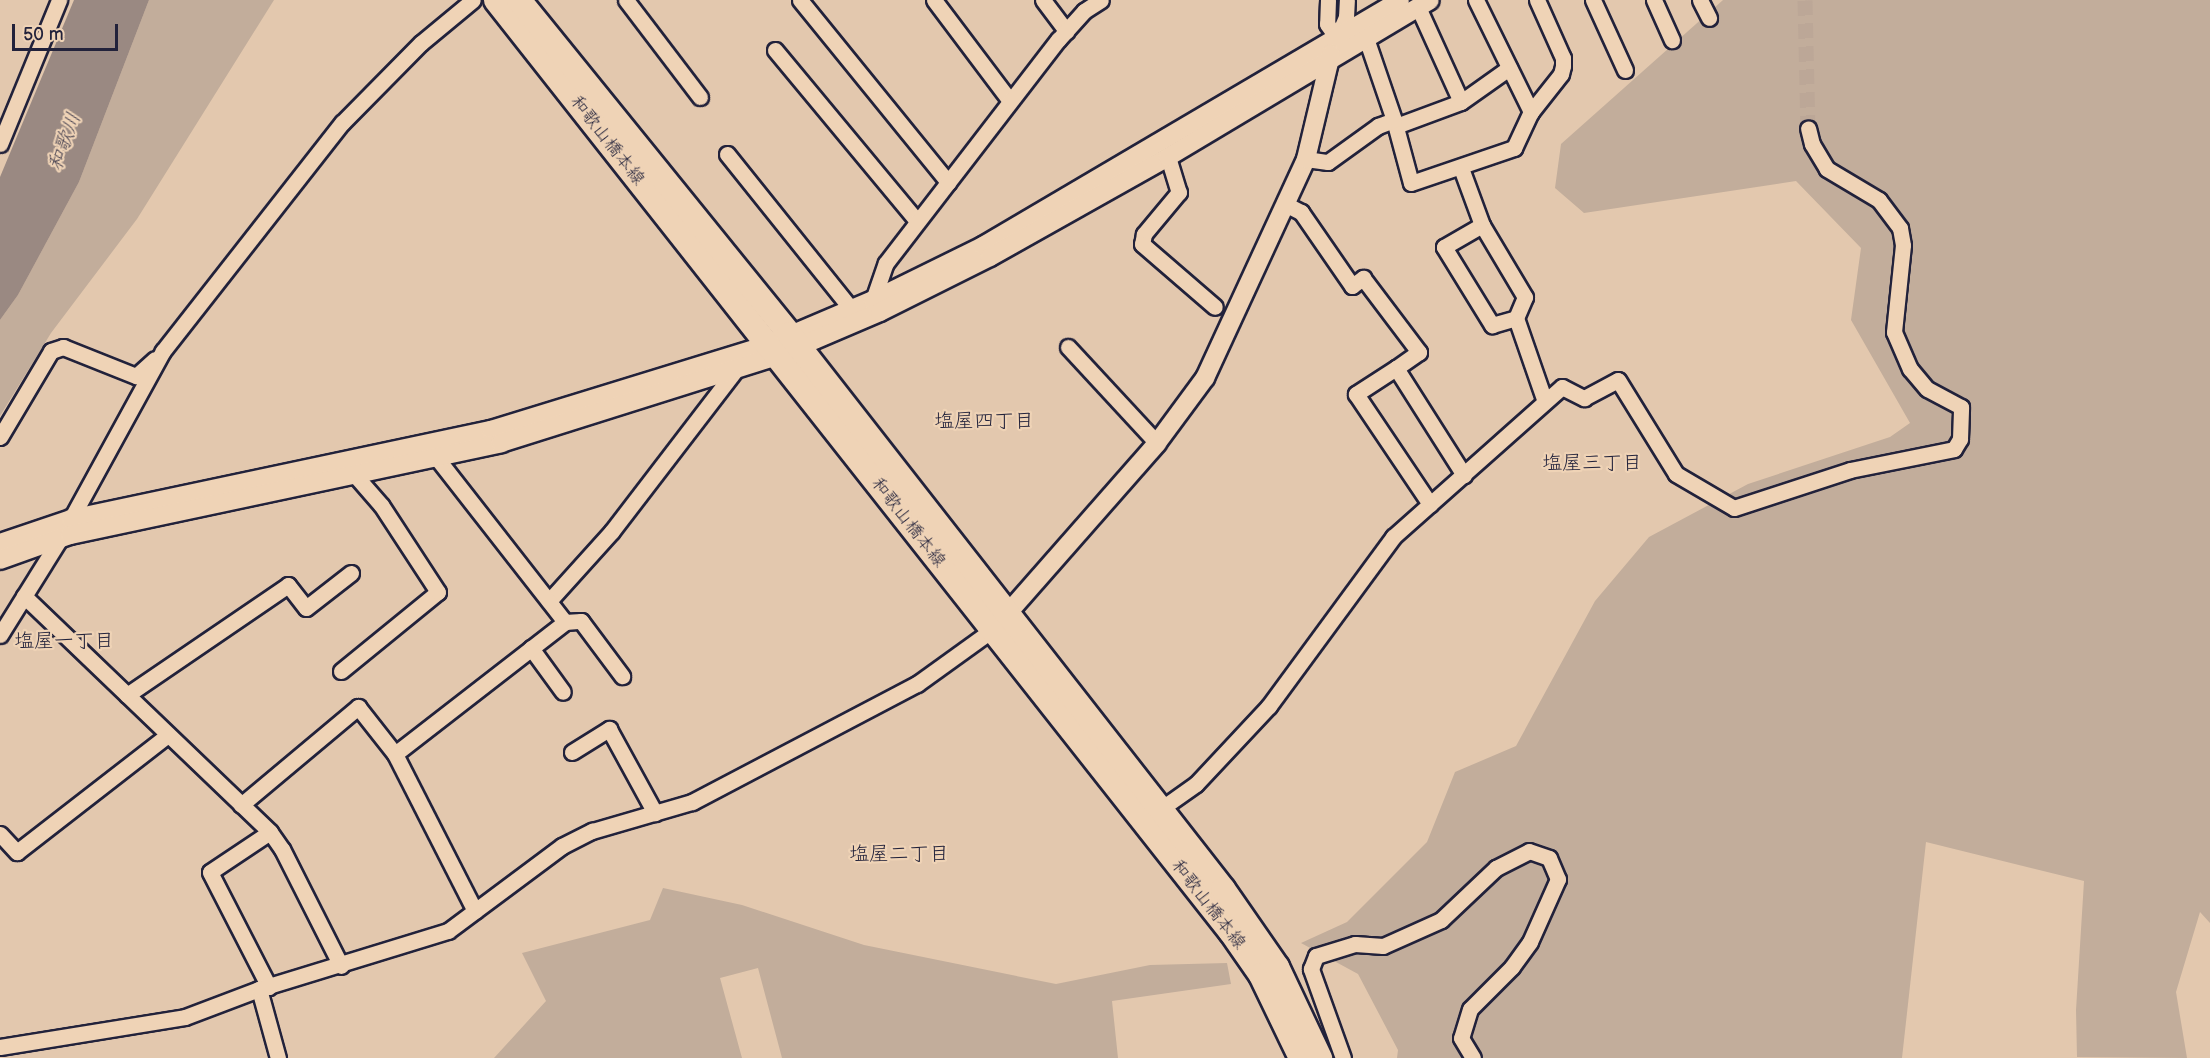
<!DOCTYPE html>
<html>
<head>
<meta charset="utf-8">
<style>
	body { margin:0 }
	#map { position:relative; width:2210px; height:1058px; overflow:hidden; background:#e3c8ae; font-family:"Balsamiq Sans","Klee One",sans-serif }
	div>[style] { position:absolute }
	.green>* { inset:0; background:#c2ad9b }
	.water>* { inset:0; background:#9a8982 }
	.minor-tunnel>* { height:15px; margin-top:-7.5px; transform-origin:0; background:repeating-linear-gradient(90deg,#bca797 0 15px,transparent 0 23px) }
	.roads { filter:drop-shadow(2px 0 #22223b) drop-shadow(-2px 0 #22223b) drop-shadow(0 2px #22223b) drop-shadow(0 -2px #22223b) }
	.minor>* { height:15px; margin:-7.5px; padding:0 7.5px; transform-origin:7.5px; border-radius:7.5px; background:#efd3b6 }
	.tertiary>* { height:18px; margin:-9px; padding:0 9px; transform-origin:9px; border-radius:9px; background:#efd3b6 }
	.primary>* { height:24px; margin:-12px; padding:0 12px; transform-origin:12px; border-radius:12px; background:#efd3b6 }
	span { translate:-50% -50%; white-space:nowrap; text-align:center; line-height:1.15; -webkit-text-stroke:4.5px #efd3b6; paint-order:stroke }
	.street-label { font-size:18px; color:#22223b }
	.water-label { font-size:20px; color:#464150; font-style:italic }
	.neighbourhood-label { font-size:20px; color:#22223b }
	.scale { position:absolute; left:12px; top:24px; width:106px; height:27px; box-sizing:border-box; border:3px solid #22223b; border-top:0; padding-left:8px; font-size:18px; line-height:21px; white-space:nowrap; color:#22223b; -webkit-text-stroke:4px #efd3b6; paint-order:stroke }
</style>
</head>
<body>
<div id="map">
	<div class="green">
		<div style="clip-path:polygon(149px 0,274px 0,137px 219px,51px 333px,0 416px,0 320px,18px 295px,79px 182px)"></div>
		<div style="clip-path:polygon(1723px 0,2210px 0,2210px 923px,2200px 912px,2176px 992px,2187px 1058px,2077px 1057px,2076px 1010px,2084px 881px,1926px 842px,1902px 1058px,1397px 1058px,1398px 1050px,1358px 974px,1301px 943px,1347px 922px,1427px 842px,1455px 772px,1516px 746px,1595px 601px,1649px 537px,1748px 484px,1890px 437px,1910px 423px,1851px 320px,1861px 248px,1796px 181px,1584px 213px,1555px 188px,1561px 144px)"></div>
		<div style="clip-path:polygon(663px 888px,742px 905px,864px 945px,1056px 984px,1150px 965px,1227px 963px,1231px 984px,1112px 1001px,1118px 1058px,782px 1058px,758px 968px,720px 978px,742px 1058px,494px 1058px,546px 1001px,522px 953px,650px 920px)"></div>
	</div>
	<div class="water">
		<div style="clip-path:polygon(74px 0,149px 0,79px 182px,18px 295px,0 320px,0 177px)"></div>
	</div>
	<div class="minor-tunnel">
		<div style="left:1805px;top:0;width:128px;rotate:88.7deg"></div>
	</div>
	<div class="roads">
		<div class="minor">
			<div style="left:626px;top:0;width:122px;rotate:52.7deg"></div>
			<div style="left:800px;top:0;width:235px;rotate:50.9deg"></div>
			<div style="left:934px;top:0;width:126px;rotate:53deg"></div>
			<div style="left:1043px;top:0;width:39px;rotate:53deg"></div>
			<div style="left:1328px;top:0;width:24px;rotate:92deg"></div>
			<div style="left:1327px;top:24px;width:17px;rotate:54deg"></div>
			<div style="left:1476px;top:0;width:125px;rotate:63.8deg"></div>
			<div style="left:1593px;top:0;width:77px;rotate:65.4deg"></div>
			<div style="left:1654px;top:0;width:44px;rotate:65.8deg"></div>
			<div style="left:1700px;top:0;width:20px;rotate:63deg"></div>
			<div style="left:1418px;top:7px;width:104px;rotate:65.6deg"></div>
			<div style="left:1337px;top:38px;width:23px;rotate:-67deg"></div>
			<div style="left:1346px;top:17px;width:17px;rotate:-87deg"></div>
			<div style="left:775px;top:50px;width:222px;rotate:50.3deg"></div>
			<div style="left:1394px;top:120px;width:65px;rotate:74.9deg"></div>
			<div style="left:1411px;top:183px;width:109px;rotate:-18.8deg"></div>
			<div style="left:1514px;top:148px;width:40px;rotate:-65deg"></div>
			<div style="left:1531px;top:112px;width:48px;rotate:-51.7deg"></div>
			<div style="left:1561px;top:74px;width:8px;rotate:-76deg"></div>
			<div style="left:1563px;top:66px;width:8px;rotate:-90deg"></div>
			<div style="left:1563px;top:58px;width:64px;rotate:-114.1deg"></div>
			<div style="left:1396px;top:126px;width:69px;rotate:-20.3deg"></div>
			<div style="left:1461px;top:102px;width:59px;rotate:-35.3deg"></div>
			<div style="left:0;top:144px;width:156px;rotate:-67.7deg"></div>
			<div style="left:727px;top:154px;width:198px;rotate:51.3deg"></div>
			<div style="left:1168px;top:157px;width:37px;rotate:73deg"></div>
			<div style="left:1179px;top:192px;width:55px;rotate:129.8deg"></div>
			<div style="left:1144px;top:234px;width:10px;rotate:101deg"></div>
			<div style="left:1142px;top:244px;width:96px;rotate:40.8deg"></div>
			<div style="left:1306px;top:159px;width:22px;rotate:8deg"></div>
			<div style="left:1328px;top:162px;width:62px;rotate:-35.8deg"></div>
			<div style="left:1378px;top:126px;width:17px;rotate:-21deg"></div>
			<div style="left:1394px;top:120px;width:87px;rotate:-108.9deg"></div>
			<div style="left:1461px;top:168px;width:61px;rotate:69.8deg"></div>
			<div style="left:1482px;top:225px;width:84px;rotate:59.2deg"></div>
			<div style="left:1525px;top:297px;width:23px;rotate:113deg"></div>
			<div style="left:1516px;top:318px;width:86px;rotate:70.9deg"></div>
			<div style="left:1287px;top:205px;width:16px;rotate:27deg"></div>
			<div style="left:1301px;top:212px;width:90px;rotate:55.4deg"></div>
			<div style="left:1352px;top:286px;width:14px;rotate:-36deg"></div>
			<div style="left:1363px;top:278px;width:93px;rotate:52.9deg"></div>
			<div style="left:1419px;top:352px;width:28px;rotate:145deg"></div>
			<div style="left:1396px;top:368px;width:127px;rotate:57.6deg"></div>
			<div style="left:1482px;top:225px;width:44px;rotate:149.9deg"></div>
			<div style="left:1444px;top:247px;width:92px;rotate:58.4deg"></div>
			<div style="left:1492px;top:325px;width:25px;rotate:-16deg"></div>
			<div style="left:873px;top:300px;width:39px;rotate:-71deg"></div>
			<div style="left:886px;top:263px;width:282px;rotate:-52.4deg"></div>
			<div style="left:1058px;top:40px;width:39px;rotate:-48deg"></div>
			<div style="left:1084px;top:11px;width:20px;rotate:-33deg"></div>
			<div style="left:1068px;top:347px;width:131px;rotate:47.2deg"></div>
			<div style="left:1396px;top:368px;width:48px;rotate:147deg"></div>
			<div style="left:1356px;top:394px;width:133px;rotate:56.1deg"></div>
			<div style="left:0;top:437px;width:100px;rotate:-59.3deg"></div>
			<div style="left:51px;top:351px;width:13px;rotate:-18deg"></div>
			<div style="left:63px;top:347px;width:79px;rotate:21.7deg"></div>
			<div style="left:136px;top:376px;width:25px;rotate:-42deg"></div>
			<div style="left:24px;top:596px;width:341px;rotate:43.8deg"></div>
			<div style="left:270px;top:832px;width:21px;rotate:55deg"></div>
			<div style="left:282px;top:849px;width:131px;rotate:63.2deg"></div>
			<div style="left:549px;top:601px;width:94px;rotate:-48deg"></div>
			<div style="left:612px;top:531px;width:200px;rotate:-52.5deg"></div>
			<div style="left:565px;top:622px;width:16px;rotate:-4deg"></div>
			<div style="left:581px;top:621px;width:69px;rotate:53.3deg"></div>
			<div style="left:0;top:635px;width:115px;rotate:-58.1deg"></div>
			<div style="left:61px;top:537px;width:212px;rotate:-61.3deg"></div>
			<div style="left:163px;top:351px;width:290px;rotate:-51.9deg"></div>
			<div style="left:342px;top:123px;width:112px;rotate:-45.4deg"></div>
			<div style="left:421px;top:43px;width:67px;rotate:-39.6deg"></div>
			<div style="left:531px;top:648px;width:54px;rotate:54deg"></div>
			<div style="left:341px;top:671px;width:125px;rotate:-39.2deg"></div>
			<div style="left:438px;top:592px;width:104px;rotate:-123.2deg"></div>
			<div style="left:381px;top:505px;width:40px;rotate:-131deg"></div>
			<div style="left:127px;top:695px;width:195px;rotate:-34.3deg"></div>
			<div style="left:288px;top:585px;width:29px;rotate:52deg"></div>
			<div style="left:306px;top:608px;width:57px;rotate:-37.9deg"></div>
			<div style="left:572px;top:752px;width:44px;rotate:-31.9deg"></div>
			<div style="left:609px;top:729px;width:96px;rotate:61.3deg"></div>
			<div style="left:395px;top:754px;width:215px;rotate:-37.8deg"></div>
			<div style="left:565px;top:622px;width:208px;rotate:-128deg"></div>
			<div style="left:241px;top:805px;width:153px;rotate:-39.9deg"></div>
			<div style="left:358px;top:707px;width:60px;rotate:51.8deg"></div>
			<div style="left:395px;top:754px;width:176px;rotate:63deg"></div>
			<div style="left:1155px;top:813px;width:50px;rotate:-35.3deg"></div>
			<div style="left:1196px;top:784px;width:107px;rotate:-46.9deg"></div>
			<div style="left:1269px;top:706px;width:210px;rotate:-53.7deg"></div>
			<div style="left:1393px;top:537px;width:226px;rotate:-41.6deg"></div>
			<div style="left:1562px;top:387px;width:25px;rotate:27deg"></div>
			<div style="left:1584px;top:398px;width:38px;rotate:-28deg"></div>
			<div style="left:1618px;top:380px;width:110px;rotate:58.3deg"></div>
			<div style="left:1676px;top:474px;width:67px;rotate:30.4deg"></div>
			<div style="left:1734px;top:508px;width:122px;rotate:-18.1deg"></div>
			<div style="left:1850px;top:470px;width:106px;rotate:-11.4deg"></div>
			<div style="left:1954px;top:449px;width:12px;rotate:-59deg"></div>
			<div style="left:1960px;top:439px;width:32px;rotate:-88deg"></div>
			<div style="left:1961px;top:407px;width:38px;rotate:-152deg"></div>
			<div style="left:1927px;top:389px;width:26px;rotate:-130deg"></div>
			<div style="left:1910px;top:369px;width:40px;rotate:-113.4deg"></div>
			<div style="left:1894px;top:332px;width:87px;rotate:-84.1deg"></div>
			<div style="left:1903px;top:245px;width:17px;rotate:-100deg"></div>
			<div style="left:1900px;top:228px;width:35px;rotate:-127deg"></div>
			<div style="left:1879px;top:200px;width:61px;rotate:-149.2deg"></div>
			<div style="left:1827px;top:169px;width:29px;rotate:-121deg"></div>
			<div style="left:1812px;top:144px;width:16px;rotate:-104deg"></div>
			<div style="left:0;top:834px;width:25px;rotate:47deg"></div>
			<div style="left:17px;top:852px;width:191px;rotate:-37.8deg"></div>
			<div style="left:269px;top:987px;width:129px;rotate:-117.2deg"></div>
			<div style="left:210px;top:872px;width:72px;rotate:-33.7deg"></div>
			<div style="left:259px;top:989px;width:72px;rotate:74.6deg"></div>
			<div style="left:0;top:1047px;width:187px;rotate:-9.2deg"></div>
			<div style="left:185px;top:1017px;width:79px;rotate:-20.7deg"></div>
			<div style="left:259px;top:989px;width:198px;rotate:-17.1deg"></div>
			<div style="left:448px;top:931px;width:142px;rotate:-36.7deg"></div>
			<div style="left:562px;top:846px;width:34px;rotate:-27deg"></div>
			<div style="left:592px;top:831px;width:104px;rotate:-16.2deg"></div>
			<div style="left:692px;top:802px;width:254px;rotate:-27.7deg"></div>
			<div style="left:917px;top:684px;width:92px;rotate:-35.8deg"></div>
			<div style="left:1343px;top:1058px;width:95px;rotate:-109.8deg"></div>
			<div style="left:1311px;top:969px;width:14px;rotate:-69deg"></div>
			<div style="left:1316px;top:956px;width:41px;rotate:-17.1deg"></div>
			<div style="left:1355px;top:944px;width:28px;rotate:4deg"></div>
			<div style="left:1383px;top:946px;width:64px;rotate:-24.1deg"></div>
			<div style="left:1441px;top:920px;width:76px;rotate:-43.4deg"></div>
			<div style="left:1496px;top:868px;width:37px;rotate:-27deg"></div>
			<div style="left:1529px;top:851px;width:21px;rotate:19deg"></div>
			<div style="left:1549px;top:858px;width:23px;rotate:67deg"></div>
			<div style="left:1558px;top:879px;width:69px;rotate:114deg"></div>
			<div style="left:1530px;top:942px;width:31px;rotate:126deg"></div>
			<div style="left:1512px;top:967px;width:59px;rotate:135deg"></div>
			<div style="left:1470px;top:1009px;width:30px;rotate:107deg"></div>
			<div style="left:1461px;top:1038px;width:23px;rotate:59deg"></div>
		</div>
		<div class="tertiary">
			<div style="left:0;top:543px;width:75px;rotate:-18.7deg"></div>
			<div style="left:71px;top:519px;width:429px;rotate:-12deg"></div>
			<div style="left:491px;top:430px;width:289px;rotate:-17.1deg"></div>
			<div style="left:767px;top:345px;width:115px;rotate:-23deg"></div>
			<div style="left:873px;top:300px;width:123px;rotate:-26.1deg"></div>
			<div style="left:983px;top:246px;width:484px;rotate:-30.5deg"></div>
			<div style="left:0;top:560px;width:74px;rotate:-19.7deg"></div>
			<div style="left:70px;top:535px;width:441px;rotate:-12deg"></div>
			<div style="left:501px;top:443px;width:289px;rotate:-17.5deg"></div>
			<div style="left:777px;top:356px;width:112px;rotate:-23.1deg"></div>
			<div style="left:880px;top:312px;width:123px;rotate:-26.6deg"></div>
			<div style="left:990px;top:257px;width:204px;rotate:-29.3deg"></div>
			<div style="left:1168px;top:157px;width:305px;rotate:-30.9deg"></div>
			<div style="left:1000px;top:622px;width:238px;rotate:-48.7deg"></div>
			<div style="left:1157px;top:443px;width:81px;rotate:-53.6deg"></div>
			<div style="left:1205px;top:378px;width:241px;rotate:-65.2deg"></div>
			<div style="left:1306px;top:159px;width:108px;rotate:-76.6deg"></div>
		</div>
		<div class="primary">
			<div style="left:496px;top:0;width:1187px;rotate:51.74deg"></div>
			<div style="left:1231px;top:932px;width:52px;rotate:55.1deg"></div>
			<div style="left:1261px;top:975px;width:92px;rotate:64.3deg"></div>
			<div style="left:519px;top:0;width:429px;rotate:51deg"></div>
			<div style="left:789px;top:334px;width:705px;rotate:51.98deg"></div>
			<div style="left:1223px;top:889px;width:95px;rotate:55.3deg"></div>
			<div style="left:1277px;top:967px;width:101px;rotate:64.7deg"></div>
		</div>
	</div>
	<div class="street-label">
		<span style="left:607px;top:141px;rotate:52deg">和歌山橋本線</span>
		<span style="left:908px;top:523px;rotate:52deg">和歌山橋本線</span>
		<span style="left:1208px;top:905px;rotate:52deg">和歌山橋本線</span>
	</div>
	<div class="water-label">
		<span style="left:65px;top:142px;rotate:-70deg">和歌川</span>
	</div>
	<div class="neighbourhood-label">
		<span style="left:984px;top:421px">塩屋四丁目</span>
		<span style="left:1592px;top:463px">塩屋三丁目</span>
		<span style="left:64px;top:641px">塩屋一丁目</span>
		<span style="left:899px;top:854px">塩屋二丁目</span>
	</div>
	<div class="scale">50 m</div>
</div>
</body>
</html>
